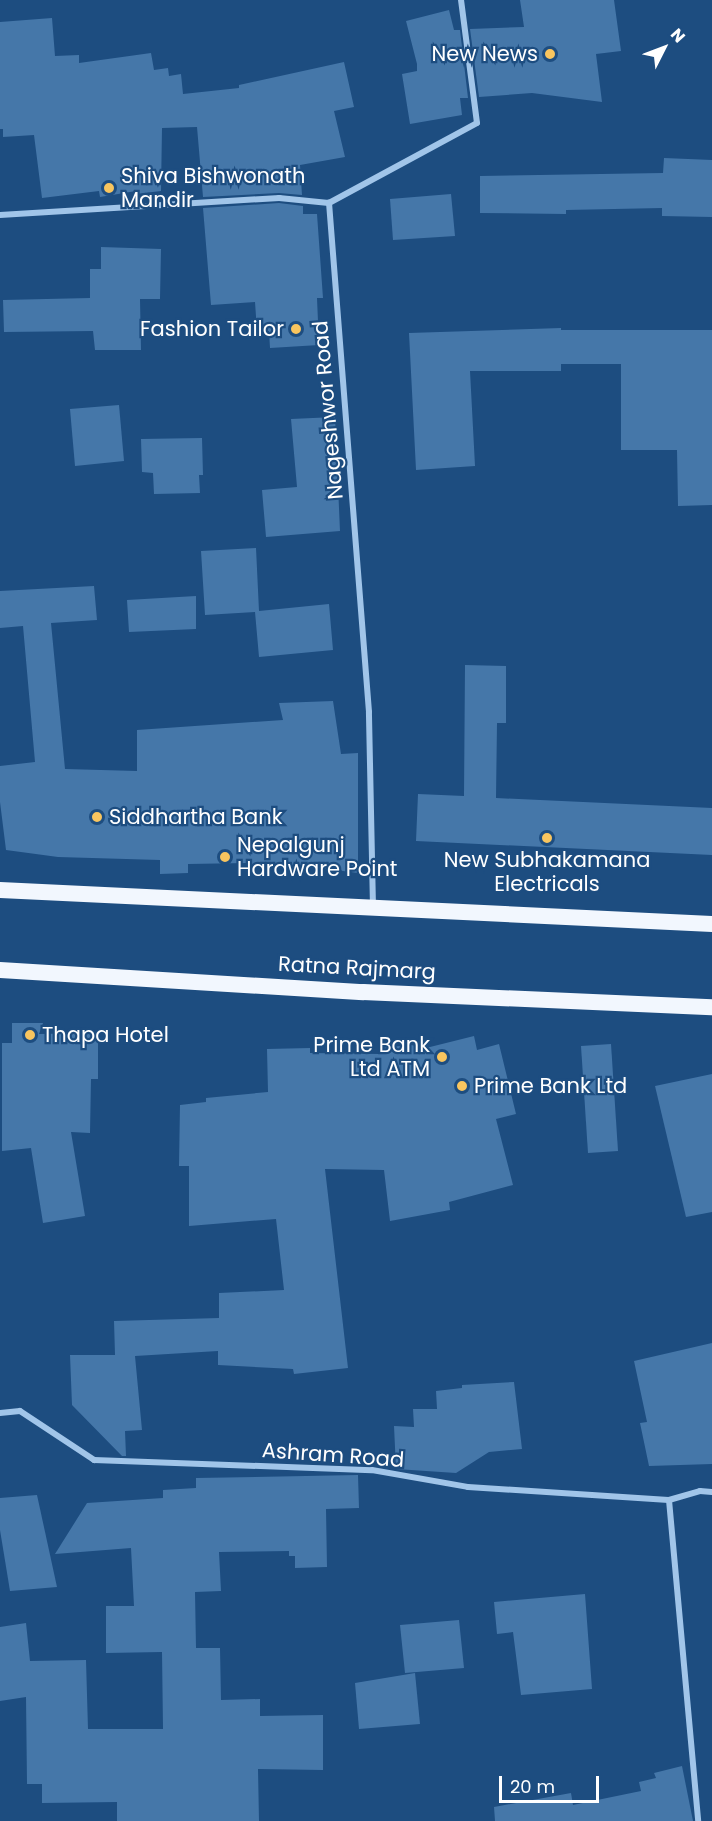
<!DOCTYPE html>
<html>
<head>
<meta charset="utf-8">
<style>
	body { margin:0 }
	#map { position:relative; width:712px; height:1821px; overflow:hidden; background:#1d4d80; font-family:Poppins,sans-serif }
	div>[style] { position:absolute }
	.building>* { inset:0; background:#4577a9 }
	.minor>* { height:6px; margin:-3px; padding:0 3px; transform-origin:3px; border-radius:3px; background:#a1c5e9 }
	.trunk>* { height:16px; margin:-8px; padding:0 8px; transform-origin:8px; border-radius:8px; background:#f2f7fe }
	.dots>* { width:16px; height:16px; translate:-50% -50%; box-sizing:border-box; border:3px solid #1d4d80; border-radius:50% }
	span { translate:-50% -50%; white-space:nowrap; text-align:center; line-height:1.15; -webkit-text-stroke:4.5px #1d4d80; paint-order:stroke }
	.poi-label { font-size:21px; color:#fff }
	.right { translate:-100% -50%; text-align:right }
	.left { translate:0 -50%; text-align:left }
	.street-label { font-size:21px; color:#fff }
	.north { position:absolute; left:634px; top:18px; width:60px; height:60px; -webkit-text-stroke:4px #1d4d80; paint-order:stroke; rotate:48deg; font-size:16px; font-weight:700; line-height:24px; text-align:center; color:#fff }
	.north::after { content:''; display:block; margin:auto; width:21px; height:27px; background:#fff; clip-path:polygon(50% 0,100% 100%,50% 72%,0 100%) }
	.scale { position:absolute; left:499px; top:1776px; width:100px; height:27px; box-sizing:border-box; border:3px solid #fff; border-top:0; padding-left:8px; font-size:18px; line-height:21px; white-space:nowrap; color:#fff; -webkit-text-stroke:4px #1d4d80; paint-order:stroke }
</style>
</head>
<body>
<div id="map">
	<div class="building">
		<div style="clip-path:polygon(520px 0,614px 0,621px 51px,596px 54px,602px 102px,532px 93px,479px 97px,470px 29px,524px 27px)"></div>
		<div style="clip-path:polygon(449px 10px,454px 30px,460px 30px,468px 98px,460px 98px,462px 115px,410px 124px,402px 74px,417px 71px,417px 64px,406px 21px)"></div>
		<div style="clip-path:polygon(52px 18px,55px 56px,79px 55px,79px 63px,151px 53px,154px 70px,168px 68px,169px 76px,181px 74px,183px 94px,239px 88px,239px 85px,344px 62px,354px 107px,334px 111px,345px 157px,300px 165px,302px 195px,279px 193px,203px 197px,197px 127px,162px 128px,161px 191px,136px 194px,136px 191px,100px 197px,99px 191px,42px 198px,34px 135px,3px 137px,3px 129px,0 129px,0 22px)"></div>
		<div style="clip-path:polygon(664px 158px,712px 160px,712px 217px,662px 216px,662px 208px,566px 210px,566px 214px,480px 213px,480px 176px,663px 173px)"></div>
		<div style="clip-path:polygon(451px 194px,455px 236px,393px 240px,390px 199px)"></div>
		<div style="clip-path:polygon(279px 203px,303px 206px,303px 214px,317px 214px,323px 298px,317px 298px,319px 345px,270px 348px,269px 331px,257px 331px,255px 302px,211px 305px,203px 208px)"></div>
		<div style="clip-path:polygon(101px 247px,161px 249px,160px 299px,140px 299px,141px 350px,95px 350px,93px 331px,4px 332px,3px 300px,90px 298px,90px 269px,101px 269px)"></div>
		<div style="clip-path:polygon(561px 328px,561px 330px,712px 330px,712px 505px,678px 506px,677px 450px,621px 450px,621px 364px,561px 364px,561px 371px,470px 371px,475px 466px,416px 470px,409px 333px)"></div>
		<div style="clip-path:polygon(119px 405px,124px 461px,75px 466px,70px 409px)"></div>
		<div style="clip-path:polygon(335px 417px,340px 531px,266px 537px,262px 490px,297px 487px,291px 419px)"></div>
		<div style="clip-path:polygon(202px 438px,203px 475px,199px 475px,200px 493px,154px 494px,153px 473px,142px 472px,141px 439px)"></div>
		<div style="clip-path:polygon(256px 548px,259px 611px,329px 604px,333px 650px,259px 657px,255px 612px,205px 615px,201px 551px)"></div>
		<div style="clip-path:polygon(94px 586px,97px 620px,51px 623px,65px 769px,137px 771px,137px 730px,283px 720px,279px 703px,333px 701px,341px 754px,358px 753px,358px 873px,313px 867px,247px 867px,247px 863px,188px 864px,188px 873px,160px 874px,160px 860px,58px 857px,6px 850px,0 802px,0 766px,35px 762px,23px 626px,0 628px,0 591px)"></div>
		<div style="clip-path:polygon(196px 596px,196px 629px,129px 632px,127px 600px)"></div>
		<div style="clip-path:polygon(465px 665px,506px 666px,506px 723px,497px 723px,496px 798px,712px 808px,712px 855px,416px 841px,418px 794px,464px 796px)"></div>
		<div style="clip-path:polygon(12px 1023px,43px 1023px,39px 1034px,98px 1033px,98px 1079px,91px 1079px,90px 1133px,71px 1132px,85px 1216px,43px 1223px,31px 1148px,2px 1151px,2px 1043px,12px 1043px)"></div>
		<div style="clip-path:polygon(474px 1036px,477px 1050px,499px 1044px,516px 1114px,496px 1119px,513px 1185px,449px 1202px,450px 1210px,390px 1221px,384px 1170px,325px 1169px,348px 1368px,294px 1374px,293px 1369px,218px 1365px,218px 1351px,135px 1356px,142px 1430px,125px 1431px,126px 1456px,122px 1456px,72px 1405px,70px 1355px,115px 1355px,114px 1321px,219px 1318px,219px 1293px,284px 1290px,276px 1219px,189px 1226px,189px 1166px,179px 1166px,180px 1105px,206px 1102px,206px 1098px,268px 1092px,267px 1049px,310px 1048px,310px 1053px,380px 1054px,380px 1048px,411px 1045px,426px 1048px)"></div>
		<div style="clip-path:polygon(611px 1044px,618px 1151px,588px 1153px,581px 1046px)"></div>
		<div style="clip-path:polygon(712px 1074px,712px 1212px,686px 1217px,655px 1086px)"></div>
		<div style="clip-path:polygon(712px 1343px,712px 1464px,649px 1466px,640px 1423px,647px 1422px,634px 1361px)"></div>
		<div style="clip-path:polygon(514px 1382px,522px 1449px,489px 1452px,456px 1473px,396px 1469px,394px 1426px,414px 1427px,413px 1409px,437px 1409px,436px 1391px,462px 1388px,462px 1385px)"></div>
		<div style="clip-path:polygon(358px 1475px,359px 1508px,326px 1509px,327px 1567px,295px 1568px,295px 1556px,289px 1556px,289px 1551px,219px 1552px,221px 1591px,195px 1592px,196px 1648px,220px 1648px,221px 1700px,260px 1699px,260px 1716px,323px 1715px,323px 1770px,258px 1769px,259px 1821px,117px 1821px,117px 1802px,42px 1803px,42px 1784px,27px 1784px,26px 1697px,0 1701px,0 1627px,26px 1623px,30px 1661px,86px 1660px,88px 1729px,163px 1729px,162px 1652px,106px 1653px,106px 1606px,134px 1606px,131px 1548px,55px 1554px,87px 1503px,163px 1498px,163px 1490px,196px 1488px,196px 1478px)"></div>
		<div style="clip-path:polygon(37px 1495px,57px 1587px,10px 1591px,0 1530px,0 1498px)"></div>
		<div style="clip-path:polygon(585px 1594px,592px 1689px,521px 1695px,513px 1632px,497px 1634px,494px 1602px)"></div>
		<div style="clip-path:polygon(459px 1620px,464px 1668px,405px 1673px,400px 1625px)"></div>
		<div style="clip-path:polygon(415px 1673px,420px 1724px,359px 1729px,355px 1683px)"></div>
		<div style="clip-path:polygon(682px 1766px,693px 1821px,495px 1821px,494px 1807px,571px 1793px,573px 1805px,641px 1791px,639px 1782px,656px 1778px,654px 1773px)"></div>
	</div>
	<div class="minor">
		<div style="left:0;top:215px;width:280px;rotate:-3.5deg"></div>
		<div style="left:279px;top:198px;width:50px;rotate:5.7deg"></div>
		<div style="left:373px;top:907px;width:195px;rotate:-91.2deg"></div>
		<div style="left:369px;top:712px;width:511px;rotate:-94.49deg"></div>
		<div style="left:329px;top:203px;width:168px;rotate:-28.4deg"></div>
		<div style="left:477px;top:123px;width:124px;rotate:-97.4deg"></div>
		<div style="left:0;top:1413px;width:20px;rotate:-6deg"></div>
		<div style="left:20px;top:1411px;width:89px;rotate:33.5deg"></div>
		<div style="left:94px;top:1460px;width:278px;rotate:2.1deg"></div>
		<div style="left:372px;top:1470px;width:97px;rotate:10deg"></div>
		<div style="left:468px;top:1487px;width:201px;rotate:3.7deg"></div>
		<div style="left:669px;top:1500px;width:32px;rotate:-16deg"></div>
		<div style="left:700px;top:1491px;width:12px;rotate:5deg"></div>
		<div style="left:669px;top:1500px;width:322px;rotate:84.8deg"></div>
	</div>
	<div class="trunk">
		<div style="left:0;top:890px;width:713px;rotate:2.73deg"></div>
		<div style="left:0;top:970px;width:364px;rotate:3.5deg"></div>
		<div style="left:363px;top:992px;width:349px;rotate:2.5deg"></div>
	</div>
	<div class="dots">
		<div style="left:550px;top:54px;background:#f8c55f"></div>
		<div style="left:109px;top:188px;background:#f8c55f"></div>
		<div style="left:296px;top:329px;background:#f8c55f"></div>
		<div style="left:97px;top:817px;background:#f8c55f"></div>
		<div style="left:547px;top:838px;background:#f8c55f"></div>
		<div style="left:225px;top:857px;background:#f8c55f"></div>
		<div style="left:30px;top:1035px;background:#f8c55f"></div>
		<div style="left:442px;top:1057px;background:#f8c55f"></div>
		<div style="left:462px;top:1086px;background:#f8c55f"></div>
	</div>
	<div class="poi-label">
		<span class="right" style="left:538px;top:54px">New News</span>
		<span class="left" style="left:121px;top:188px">Shiva Bishwonath<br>Mandir</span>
		<span class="right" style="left:284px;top:329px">Fashion Tailor</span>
		<span class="left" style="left:109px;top:817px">Siddhartha Bank</span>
		<span class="left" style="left:237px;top:857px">Nepalgunj<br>Hardware Point</span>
		<span style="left:547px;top:872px">New Subhakamana<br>Electricals</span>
		<span class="left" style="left:42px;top:1035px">Thapa Hotel</span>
		<span class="right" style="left:430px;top:1057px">Prime Bank<br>Ltd ATM</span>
		<span class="left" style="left:474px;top:1086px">Prime Bank Ltd</span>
	</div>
	<div class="street-label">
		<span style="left:328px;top:410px;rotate:-95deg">Nageshwor Road</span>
		<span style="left:357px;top:968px;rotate:3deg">Ratna Rajmarg</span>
		<span style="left:333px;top:1455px;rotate:4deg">Ashram Road</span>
	</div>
	<div class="north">N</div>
	<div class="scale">20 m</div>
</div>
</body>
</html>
